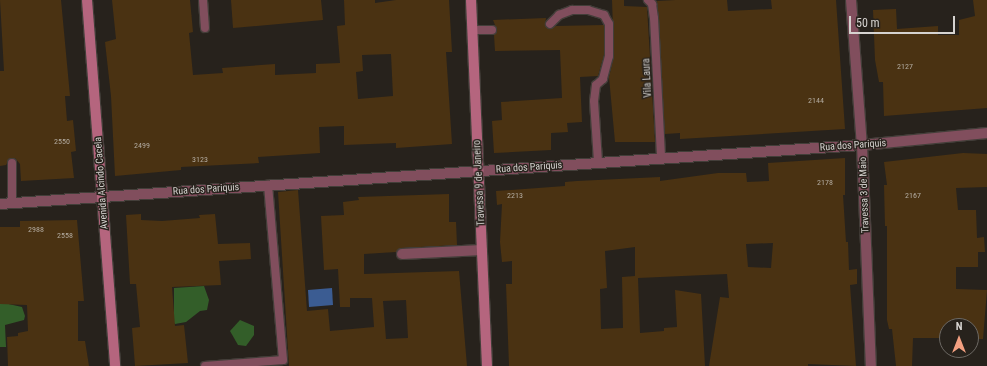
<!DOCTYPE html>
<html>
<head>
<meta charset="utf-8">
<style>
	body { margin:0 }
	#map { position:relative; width:987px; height:366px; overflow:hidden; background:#27221c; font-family:"Roboto Condensed",sans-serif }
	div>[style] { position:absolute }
	.forest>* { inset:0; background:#335e29 }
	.water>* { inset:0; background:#3b5c92 }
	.building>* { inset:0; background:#4a3212 }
	.roads { filter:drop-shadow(1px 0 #433e39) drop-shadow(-1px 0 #433e39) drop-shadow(0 1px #433e39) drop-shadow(0 -1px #433e39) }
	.service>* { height:8px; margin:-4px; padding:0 4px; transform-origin:4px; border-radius:4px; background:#814e5d }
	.minor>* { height:10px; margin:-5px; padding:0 5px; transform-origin:5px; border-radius:5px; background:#814e5d }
	.tertiary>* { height:10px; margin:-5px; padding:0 5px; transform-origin:5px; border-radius:5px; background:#814e5d }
	.secondary>* { height:10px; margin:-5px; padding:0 5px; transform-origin:5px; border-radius:5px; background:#b5657e }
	span { translate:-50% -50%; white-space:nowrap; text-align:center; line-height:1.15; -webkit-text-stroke:3px #27221c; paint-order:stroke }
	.number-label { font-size:8px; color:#b3aba0 }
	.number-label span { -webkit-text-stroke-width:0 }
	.street-label { font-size:10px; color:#d6d3d0 }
	.north { position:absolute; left:939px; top:318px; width:40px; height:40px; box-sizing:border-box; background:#27221c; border:1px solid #6d6964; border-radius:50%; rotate:0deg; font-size:11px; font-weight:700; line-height:16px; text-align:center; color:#d6d3d0 }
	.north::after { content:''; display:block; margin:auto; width:14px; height:18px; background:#f3a081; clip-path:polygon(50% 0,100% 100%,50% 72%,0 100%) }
	.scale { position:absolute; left:849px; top:16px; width:106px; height:18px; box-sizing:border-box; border:2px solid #d6d3d0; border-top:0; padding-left:5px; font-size:12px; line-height:14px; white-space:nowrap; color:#d6d3d0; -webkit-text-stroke:3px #27221c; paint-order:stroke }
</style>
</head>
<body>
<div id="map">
	<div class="forest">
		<div style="clip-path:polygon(204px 286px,209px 300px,207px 310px,200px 311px,186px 322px,175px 324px,170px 319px,174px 311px,174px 288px)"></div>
		<div style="clip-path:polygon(4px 303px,22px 307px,25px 316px,24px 320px,5px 325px,6px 347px,0 347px,0 304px)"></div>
		<div style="clip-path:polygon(240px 320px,254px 326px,254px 335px,246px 346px,238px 345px,230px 331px)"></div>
	</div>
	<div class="water">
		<div style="clip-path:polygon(332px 288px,333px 305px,309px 307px,308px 290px)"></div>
	</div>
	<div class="building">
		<div style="clip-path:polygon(0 0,61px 0,70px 96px,65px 96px,67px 121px,73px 120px,76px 151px,71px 152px,74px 178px,21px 181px,20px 164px,15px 158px,10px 158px,6px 165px,0 166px,0 71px,4px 71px)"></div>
		<div style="clip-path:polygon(evenodd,112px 0,190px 0,193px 32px,189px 33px,193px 75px,223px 73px,222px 68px,275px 64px,275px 75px,316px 73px,316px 64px,340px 63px,337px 26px,345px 25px,344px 0,375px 0,375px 3px,396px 0,449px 0,452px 52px,446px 52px,452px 144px,396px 148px,396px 143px,344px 145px,344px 126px,319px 127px,320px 153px,258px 157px,259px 163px,181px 167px,181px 170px,115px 176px,111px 96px,105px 42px,116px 39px,112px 0,391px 54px,393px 96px,358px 99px,356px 72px,363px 71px,362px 55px,391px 54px)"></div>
		<div style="clip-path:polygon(231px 0,321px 0,323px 20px,233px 28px)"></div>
		<div style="clip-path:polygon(612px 0,624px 0,624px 6px,647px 7px,655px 142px,615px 142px,609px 77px,614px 56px)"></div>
		<div style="clip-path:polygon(676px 0,727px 0,728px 11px,772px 9px,771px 0,836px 0,845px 129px,680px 139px,680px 133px,665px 134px,657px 1px)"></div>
		<div style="clip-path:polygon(973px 0,987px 0,987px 108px,884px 116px,883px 82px,879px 82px,875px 60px,873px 10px,896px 9px,897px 29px,938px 26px,938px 35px,959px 35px,959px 20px,975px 16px)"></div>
		<div style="clip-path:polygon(546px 18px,545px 25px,549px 29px,556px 26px,604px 25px,604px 55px,598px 76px,580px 77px,582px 122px,567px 123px,568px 132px,551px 133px,551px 150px,494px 153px,492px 121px,502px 120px,501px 102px,562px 98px,560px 50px,495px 51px,494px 35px,497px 30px,493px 20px)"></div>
		<div style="clip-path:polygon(963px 153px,987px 154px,987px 187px,956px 188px,958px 210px,976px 210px,977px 238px,984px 237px,985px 252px,978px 252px,978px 267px,956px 267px,956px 289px,987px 290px,983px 339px,971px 339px,971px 326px,947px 326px,947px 338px,913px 338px,912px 366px,896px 366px,892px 329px,889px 329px,887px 320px,887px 226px,885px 226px,884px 185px,887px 185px,884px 162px)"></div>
		<div style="clip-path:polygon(evenodd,845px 158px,845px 195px,843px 195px,846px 242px,848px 242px,849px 270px,857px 269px,857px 284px,850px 285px,856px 366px,808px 364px,808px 366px,709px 366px,720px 297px,729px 298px,727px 274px,638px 278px,640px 333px,664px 331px,664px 328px,677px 327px,675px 290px,701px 294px,705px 366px,509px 366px,506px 284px,512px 284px,512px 261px,502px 262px,500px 242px,502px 204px,497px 205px,496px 191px,565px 186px,565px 182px,577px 181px,660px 177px,660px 181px,718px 173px,746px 173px,747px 182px,769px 181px,768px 163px,845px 158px,773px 243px,771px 268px,748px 267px,746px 244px,773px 243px,845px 158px,635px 247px,635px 276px,622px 277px,623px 328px,601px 329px,600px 289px,607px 288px,605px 251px,635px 247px)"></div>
		<div style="clip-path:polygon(evenodd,298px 190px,307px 311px,328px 309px,330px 331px,374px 327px,372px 298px,350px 298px,350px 307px,340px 307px,338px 269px,324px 270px,321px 216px,344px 215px,343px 202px,359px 200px,358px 197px,449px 194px,449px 222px,456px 222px,457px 245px,402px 248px,396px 252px,364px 254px,364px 274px,459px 271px,467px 366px,289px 366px,278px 192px,298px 190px,406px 300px,408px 338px,386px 339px,383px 301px,406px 300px)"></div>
		<div style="clip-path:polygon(141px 214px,141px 220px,162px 221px,200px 218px,199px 215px,215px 214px,218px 244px,250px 243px,251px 259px,219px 261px,221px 285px,172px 287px,175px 326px,184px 325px,188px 363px,135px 366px,132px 328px,140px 327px,136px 284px,130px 284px,126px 215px)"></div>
		<div style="clip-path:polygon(77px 220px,84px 301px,78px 301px,78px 341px,85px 341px,89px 366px,8px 366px,7px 337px,18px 336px,18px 333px,28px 331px,27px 305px,0 304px,0 227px,20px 227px,20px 221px)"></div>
	</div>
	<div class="roads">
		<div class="service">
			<div style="left:203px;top:0;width:28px;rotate:86deg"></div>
			<div style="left:648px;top:0;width:6px;rotate:45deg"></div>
			<div style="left:652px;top:4px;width:14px;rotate:82deg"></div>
			<div style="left:654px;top:18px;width:139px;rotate:87.1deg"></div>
			<div style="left:550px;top:24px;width:13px;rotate:-45deg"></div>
			<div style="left:559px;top:15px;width:14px;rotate:-21deg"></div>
			<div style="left:572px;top:10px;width:16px"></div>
			<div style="left:588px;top:10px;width:17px;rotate:17deg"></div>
			<div style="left:604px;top:15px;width:10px;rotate:61deg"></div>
			<div style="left:609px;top:24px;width:32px;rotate:90deg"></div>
			<div style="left:609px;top:56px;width:24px;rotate:105deg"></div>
			<div style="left:603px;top:79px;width:9px;rotate:139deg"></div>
			<div style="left:596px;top:85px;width:16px;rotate:97deg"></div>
			<div style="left:594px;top:101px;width:61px;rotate:86.2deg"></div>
			<div style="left:472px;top:30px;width:20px"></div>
			<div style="left:12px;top:163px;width:40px;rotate:90deg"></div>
			<div style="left:205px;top:366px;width:78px;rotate:-4.4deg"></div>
			<div style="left:283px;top:360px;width:176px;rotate:-94.9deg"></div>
		</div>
		<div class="minor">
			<div style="left:851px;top:0;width:145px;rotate:85.7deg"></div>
			<div style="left:862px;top:145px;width:221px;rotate:87.7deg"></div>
			<div style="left:402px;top:254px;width:80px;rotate:-2.9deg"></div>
		</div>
		<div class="tertiary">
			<div style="left:0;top:204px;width:864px;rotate:-3.92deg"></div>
			<div style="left:862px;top:145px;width:126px;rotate:-5.5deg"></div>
		</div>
		<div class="secondary">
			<div style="left:87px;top:0;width:367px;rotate:85.6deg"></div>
			<div style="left:471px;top:0;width:366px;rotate:87.5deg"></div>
		</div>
	</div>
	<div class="number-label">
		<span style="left:905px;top:67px">2127</span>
		<span style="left:816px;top:101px">2144</span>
		<span style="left:62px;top:142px">2550</span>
		<span style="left:142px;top:146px">2499</span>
		<span style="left:200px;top:160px">3123</span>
		<span style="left:825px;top:183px">2178</span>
		<span style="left:515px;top:196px">2213</span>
		<span style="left:913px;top:196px">2167</span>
		<span style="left:36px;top:230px">2988</span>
		<span style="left:65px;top:236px">2558</span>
	</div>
	<div class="street-label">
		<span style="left:647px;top:78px;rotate:-93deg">Vila Laura</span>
		<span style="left:853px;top:145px;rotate:-4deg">Rua dos Pariquis</span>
		<span style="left:529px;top:167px;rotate:-4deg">Rua dos Pariquis</span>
		<span style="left:101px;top:183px;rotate:-94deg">Avenida Alcindo Cacela</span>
		<span style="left:479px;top:183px;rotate:-93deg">Travessa 9 de Janeiro</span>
		<span style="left:206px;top:189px;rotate:-4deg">Rua dos Pariquis</span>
		<span style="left:864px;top:195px;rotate:-92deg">Travessa 3 de Maio</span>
	</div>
	<div class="north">N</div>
	<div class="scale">50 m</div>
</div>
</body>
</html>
